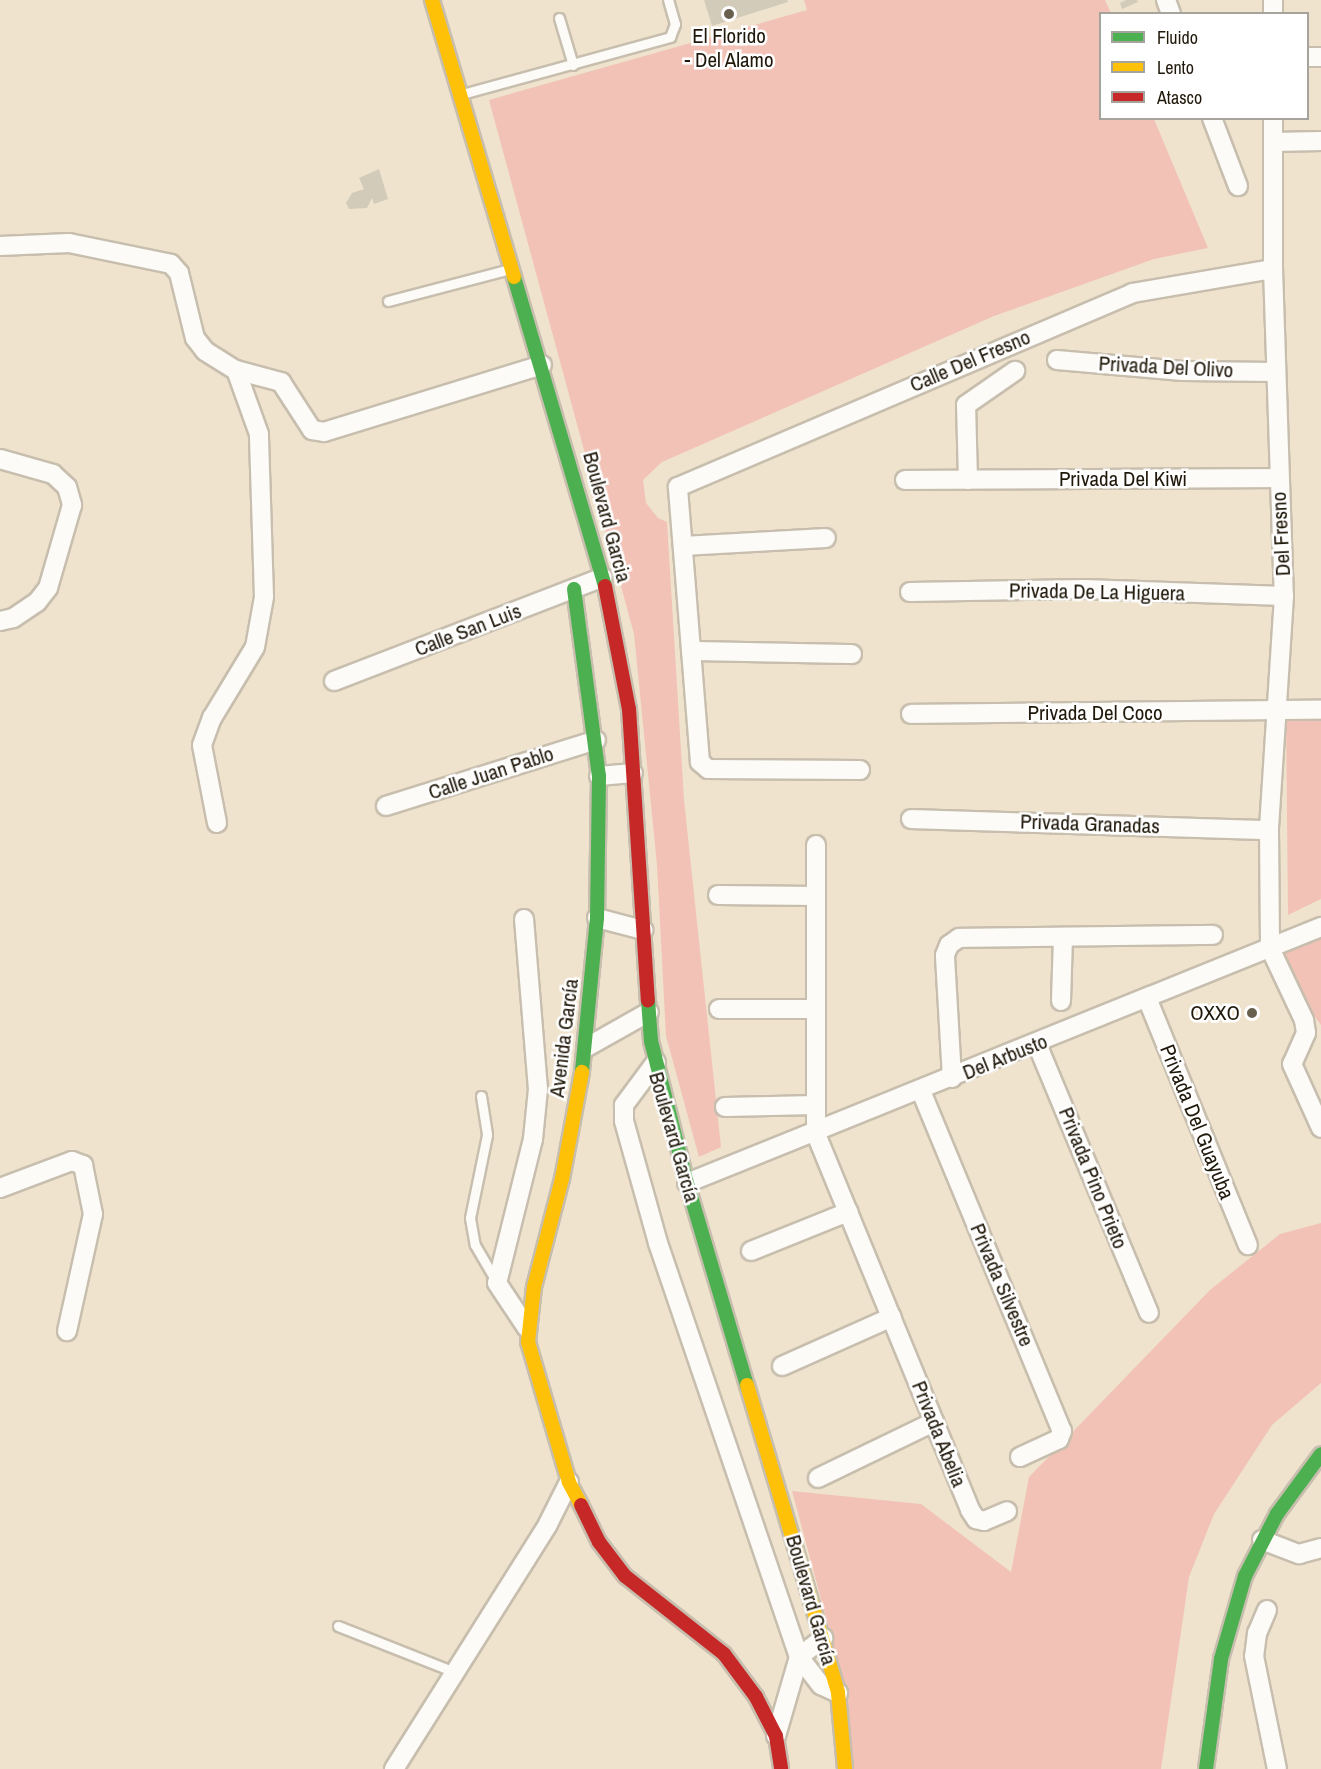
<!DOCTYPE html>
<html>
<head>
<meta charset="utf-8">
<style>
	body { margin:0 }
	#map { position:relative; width:1321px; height:1769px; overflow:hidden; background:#efe3ce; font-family:"Archivo Narrow",sans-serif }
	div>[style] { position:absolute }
	.green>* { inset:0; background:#f2c2b7 }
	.building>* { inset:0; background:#d2cbba }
	.roads { filter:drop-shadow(2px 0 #c7beae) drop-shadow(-2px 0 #c7beae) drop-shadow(0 2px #c7beae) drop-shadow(0 -2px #c7beae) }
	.lane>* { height:9px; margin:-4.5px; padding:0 4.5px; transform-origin:4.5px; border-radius:4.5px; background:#fdfbf8 }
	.street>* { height:18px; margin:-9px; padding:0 9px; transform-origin:9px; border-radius:9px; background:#fdfbf8 }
	.fast>* { height:14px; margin:-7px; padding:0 7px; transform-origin:7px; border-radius:7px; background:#4caf50 }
	.slow>* { height:14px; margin:-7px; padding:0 7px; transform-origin:7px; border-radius:7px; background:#ffc107 }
	.jam>* { height:14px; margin:-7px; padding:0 7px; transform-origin:7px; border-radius:7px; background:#c62828 }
	.dots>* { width:16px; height:16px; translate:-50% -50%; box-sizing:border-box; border:3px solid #fff; border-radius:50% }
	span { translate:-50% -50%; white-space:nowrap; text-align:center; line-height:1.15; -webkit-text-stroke:5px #fff; paint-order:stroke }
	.poi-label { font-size:21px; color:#20180a }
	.right { translate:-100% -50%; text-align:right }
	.street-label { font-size:21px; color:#20180a }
	.legend { position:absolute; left:1099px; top:12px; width:210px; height:108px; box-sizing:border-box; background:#fff; border:2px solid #a6a39d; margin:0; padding:8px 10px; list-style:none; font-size:18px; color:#20180a }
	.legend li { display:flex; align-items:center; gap:12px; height:30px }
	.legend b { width:30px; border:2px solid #a6a39d }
</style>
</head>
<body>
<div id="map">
	<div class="green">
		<div style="clip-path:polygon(804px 0,1105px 0,1111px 13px,1100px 14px,1100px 118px,1154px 119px,1208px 248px,1154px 259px,994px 316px,662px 462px,643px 480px,646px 503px,658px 518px,667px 522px,684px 800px,721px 1147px,699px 1157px,666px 1036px,657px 865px,634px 634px,489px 100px,807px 10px)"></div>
		<div style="clip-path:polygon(1286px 714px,1321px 714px,1321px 899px,1288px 915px)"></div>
		<div style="clip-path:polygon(1321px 927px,1321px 1025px,1280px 969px,1270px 948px)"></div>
		<div style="clip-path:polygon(1321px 1223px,1321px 1383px,1272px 1425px,1214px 1514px,1189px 1577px,1161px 1769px,853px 1769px,839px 1666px,792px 1491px,921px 1504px,1011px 1572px,1029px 1477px,1210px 1290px,1280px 1234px)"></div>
	</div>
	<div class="building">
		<div style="clip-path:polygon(704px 0,787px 0,788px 2px,712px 26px)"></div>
		<div style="clip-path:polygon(1126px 0,1137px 0,1138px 2px,1122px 9px,1120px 3px)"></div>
		<div style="clip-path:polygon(379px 169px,388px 199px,374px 204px,372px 198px,367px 208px,349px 209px,346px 203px,352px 193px,364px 189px,359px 178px)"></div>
	</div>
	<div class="roads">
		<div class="lane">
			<div style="left:559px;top:18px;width:49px;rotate:73.4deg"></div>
			<div style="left:462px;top:94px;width:216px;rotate:-15.3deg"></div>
			<div style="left:670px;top:37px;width:14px;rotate:-69deg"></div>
			<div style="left:675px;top:24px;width:25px;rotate:-106deg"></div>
			<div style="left:388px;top:301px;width:126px;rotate:-14.7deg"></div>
			<div style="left:481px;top:1096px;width:39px;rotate:81deg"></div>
			<div style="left:487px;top:1135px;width:85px;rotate:101.6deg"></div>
			<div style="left:470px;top:1218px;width:27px;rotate:80deg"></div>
			<div style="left:475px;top:1245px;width:42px;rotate:59.7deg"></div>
			<div style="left:338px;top:1626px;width:123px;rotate:21.5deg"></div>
		</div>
		<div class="street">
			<div style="left:1166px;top:0;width:15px;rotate:70deg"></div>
			<div style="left:1273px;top:14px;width:14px;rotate:-90deg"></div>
			<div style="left:1308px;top:57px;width:13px"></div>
			<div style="left:1212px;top:118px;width:73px;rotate:69.1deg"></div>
			<div style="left:1273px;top:118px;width:151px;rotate:90deg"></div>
			<div style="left:1273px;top:269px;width:327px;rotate:88.1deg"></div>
			<div style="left:1284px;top:596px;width:234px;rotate:93.7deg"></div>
			<div style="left:1269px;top:830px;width:118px;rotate:89.5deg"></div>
			<div style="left:1270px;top:948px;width:80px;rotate:64.7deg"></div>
			<div style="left:1304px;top:1020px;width:13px;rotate:81deg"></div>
			<div style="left:1306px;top:1033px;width:34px;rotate:114deg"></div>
			<div style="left:1292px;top:1064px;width:70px;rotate:65.6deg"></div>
			<div style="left:1273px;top:142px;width:48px;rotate:-1.2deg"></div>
			<div style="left:0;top:246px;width:69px;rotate:-2.5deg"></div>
			<div style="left:69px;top:243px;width:104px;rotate:11.6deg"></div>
			<div style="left:171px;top:264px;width:12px;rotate:48deg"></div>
			<div style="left:179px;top:273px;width:67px;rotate:76.2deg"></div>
			<div style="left:195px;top:338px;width:16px;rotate:52deg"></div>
			<div style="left:205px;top:351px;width:36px;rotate:32deg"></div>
			<div style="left:236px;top:370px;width:47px;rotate:14.9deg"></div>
			<div style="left:281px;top:382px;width:57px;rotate:57.1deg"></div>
			<div style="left:312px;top:430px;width:12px;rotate:9deg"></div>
			<div style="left:324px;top:432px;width:228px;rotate:-17.1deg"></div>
			<div style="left:1057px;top:360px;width:126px;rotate:5deg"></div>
			<div style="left:1183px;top:371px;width:93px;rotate:0.6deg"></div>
			<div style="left:0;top:459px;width:55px;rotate:15.8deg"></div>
			<div style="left:53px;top:474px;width:19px;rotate:43deg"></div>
			<div style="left:67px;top:487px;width:19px;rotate:74deg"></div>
			<div style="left:72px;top:505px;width:86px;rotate:106.1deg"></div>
			<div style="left:48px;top:588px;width:18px;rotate:128deg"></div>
			<div style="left:37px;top:602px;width:29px;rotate:146deg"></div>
			<div style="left:13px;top:618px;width:13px;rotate:167deg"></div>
			<div style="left:905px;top:480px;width:373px;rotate:-0.3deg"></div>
			<div style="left:968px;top:480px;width:75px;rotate:-91.5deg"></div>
			<div style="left:966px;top:405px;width:60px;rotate:-34.8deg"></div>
			<div style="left:683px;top:546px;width:143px;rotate:-3.2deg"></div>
			<div style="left:910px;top:592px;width:174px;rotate:-1deg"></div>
			<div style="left:1084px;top:589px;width:200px;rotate:2deg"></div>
			<div style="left:691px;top:651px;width:161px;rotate:1.1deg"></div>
			<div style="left:334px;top:681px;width:288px;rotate:-21.1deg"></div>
			<div style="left:911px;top:714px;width:410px;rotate:-0.6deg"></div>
			<div style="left:860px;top:770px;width:152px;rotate:-179.6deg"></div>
			<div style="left:708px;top:769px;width:11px;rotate:-139deg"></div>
			<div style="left:700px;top:762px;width:276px;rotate:-94.6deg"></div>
			<div style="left:678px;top:487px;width:494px;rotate:-23.1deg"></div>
			<div style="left:1132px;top:293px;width:143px;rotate:-9.7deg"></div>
			<div style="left:599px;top:776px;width:34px;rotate:-5deg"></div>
			<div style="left:386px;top:806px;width:220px;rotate:-17.4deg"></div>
			<div style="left:911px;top:819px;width:358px;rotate:1.8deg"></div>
			<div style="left:217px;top:823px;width:79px;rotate:-100.9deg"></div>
			<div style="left:202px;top:745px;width:29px;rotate:-70deg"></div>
			<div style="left:212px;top:718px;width:83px;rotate:-58.8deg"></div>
			<div style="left:255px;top:647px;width:51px;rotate:-79.8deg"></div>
			<div style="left:264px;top:597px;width:163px;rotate:-91.8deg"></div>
			<div style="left:259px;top:434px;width:68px;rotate:-109.8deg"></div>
			<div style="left:816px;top:845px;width:289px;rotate:90deg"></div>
			<div style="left:816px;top:1134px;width:406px;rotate:67.7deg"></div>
			<div style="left:970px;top:1510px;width:11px;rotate:56deg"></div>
			<div style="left:976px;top:1519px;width:8px;rotate:14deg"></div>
			<div style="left:984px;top:1521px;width:25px;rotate:-23deg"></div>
			<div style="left:718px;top:895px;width:98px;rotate:0.6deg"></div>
			<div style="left:597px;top:918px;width:48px;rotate:14.6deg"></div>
			<div style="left:524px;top:919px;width:171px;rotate:85.3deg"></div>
			<div style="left:538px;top:1089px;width:50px;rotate:95.7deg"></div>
			<div style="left:533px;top:1139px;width:148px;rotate:104deg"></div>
			<div style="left:497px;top:1283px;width:54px;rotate:56.3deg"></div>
			<div style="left:1147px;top:998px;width:267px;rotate:67.8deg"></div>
			<div style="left:1061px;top:1001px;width:63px;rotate:-88.2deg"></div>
			<div style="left:719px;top:1009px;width:97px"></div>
			<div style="left:1037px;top:1044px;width:291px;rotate:67.4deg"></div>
			<div style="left:587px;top:1047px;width:71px;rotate:-29.4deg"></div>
			<div style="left:656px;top:1062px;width:54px;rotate:126.7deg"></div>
			<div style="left:624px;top:1105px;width:16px;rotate:90deg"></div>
			<div style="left:624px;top:1121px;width:127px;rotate:74.4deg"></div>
			<div style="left:658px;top:1243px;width:437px;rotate:71.2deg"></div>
			<div style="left:799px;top:1657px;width:36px;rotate:52deg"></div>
			<div style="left:821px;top:1685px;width:19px;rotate:25deg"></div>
			<div style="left:952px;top:1078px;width:123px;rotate:-93.3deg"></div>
			<div style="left:945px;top:955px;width:11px;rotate:-68deg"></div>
			<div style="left:949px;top:945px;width:12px;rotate:-35deg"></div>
			<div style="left:959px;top:938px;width:254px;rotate:-0.7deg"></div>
			<div style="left:921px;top:1091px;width:368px;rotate:67.5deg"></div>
			<div style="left:1062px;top:1431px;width:9px;rotate:111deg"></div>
			<div style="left:1059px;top:1439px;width:43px;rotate:155.2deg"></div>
			<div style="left:725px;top:1107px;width:91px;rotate:-1.3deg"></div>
			<div style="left:687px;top:1183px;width:684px;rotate:-21.99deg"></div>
			<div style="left:0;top:1188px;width:77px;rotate:-20.6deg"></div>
			<div style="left:72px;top:1161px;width:12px;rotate:20deg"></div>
			<div style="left:83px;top:1165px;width:50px;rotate:78.5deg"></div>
			<div style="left:93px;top:1214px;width:120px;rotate:102.5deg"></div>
			<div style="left:751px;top:1251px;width:105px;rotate:-21.9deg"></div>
			<div style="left:782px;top:1366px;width:120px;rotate:-24deg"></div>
			<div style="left:818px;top:1478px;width:129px;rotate:-25.8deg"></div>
			<div style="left:1262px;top:1540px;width:40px;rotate:21deg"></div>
			<div style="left:1299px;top:1554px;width:23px;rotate:-15deg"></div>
			<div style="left:1267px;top:1610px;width:25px;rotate:113deg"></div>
			<div style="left:1257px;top:1633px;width:23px;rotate:97deg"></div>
			<div style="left:1254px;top:1656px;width:115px;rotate:78.5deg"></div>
			<div style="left:776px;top:1736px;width:82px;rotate:-73.8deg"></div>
			<div style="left:799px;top:1657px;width:31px;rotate:-38deg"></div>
			<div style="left:394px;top:1769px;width:289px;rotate:-57.8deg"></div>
			<div style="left:548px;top:1524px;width:47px;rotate:-63.4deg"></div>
		</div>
		<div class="fast">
			<div style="left:514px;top:277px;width:322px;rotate:73.6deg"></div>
			<div style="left:574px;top:589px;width:189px;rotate:82.4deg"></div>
			<div style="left:599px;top:776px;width:142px;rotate:90.8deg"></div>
			<div style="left:597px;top:918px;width:155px;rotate:95.6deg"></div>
			<div style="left:648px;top:1000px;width:41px;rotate:85.8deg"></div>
			<div style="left:651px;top:1041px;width:146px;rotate:75.8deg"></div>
			<div style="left:687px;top:1183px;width:211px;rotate:73.5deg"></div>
			<div style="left:1206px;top:1769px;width:111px;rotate:-82.2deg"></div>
			<div style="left:1221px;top:1659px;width:86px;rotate:-73.9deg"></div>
			<div style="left:1245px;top:1576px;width:70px;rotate:-62.7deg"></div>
			<div style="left:1277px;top:1514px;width:74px;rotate:-53.7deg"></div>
		</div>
		<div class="slow">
			<div style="left:432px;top:0;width:289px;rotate:73.5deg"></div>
			<div style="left:747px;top:1385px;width:321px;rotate:73.5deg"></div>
			<div style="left:838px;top:1693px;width:76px;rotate:84.7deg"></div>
			<div style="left:581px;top:1505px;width:26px;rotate:-118deg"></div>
			<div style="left:569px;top:1482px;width:146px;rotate:-106.3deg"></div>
			<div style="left:528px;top:1342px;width:55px;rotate:-83.8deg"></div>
			<div style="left:534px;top:1287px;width:112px;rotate:-75.5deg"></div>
			<div style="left:562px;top:1179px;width:109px;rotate:-79.4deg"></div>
		</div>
		<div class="jam">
			<div style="left:605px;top:586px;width:125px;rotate:79deg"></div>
			<div style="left:629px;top:709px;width:292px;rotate:86.3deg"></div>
			<div style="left:581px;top:1505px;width:41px;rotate:64.1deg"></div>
			<div style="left:599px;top:1542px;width:43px;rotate:52.6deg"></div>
			<div style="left:625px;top:1576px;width:126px;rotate:38.2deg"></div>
			<div style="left:724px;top:1654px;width:54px;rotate:53.3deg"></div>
			<div style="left:756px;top:1697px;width:44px;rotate:62.9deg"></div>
			<div style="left:776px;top:1736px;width:33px;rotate:81deg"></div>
		</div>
	</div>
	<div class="dots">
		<div style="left:729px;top:14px;background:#685f4f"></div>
		<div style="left:1252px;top:1013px;background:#685f4f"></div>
	</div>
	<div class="poi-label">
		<span style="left:729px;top:48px">El Florido<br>- Del Alamo</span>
		<span class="right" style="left:1240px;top:1013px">OXXO</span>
	</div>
	<div class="street-label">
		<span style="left:970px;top:361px;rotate:-23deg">Calle Del Fresno</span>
		<span style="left:1166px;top:367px;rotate:3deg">Privada Del Olivo</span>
		<span style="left:1123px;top:479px">Privada Del Kiwi</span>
		<span style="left:607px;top:517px;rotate:75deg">Boulevard Garcia</span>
		<span style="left:1281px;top:534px;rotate:-93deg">Del Fresno</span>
		<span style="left:1097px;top:592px;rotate:1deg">Privada De La Higuera</span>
		<span style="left:468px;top:630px;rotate:-21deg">Calle San Luis</span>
		<span style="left:1095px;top:713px">Privada Del Coco</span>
		<span style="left:491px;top:773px;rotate:-18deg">Calle Juan Pablo</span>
		<span style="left:1090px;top:824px;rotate:2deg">Privada Granadas</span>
		<span style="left:564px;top:1038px;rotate:-83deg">Avenida García</span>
		<span style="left:1005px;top:1057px;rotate:-22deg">Del Arbusto</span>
		<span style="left:1197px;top:1122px;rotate:68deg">Privada Del Guayuba</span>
		<span style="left:674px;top:1137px;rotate:74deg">Boulevard García</span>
		<span style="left:1093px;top:1178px;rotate:68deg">Privada Pino Prieto</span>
		<span style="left:1002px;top:1285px;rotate:67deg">Privada Silvestre</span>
		<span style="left:939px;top:1434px;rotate:68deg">Privada Abelia</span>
		<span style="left:811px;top:1600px;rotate:74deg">Boulevard García</span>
	</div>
	<ul class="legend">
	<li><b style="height:8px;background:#4caf50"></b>Fluido</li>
	<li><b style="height:8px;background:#ffc107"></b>Lento</li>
	<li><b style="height:8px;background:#c62828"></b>Atasco</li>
	</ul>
</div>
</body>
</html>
